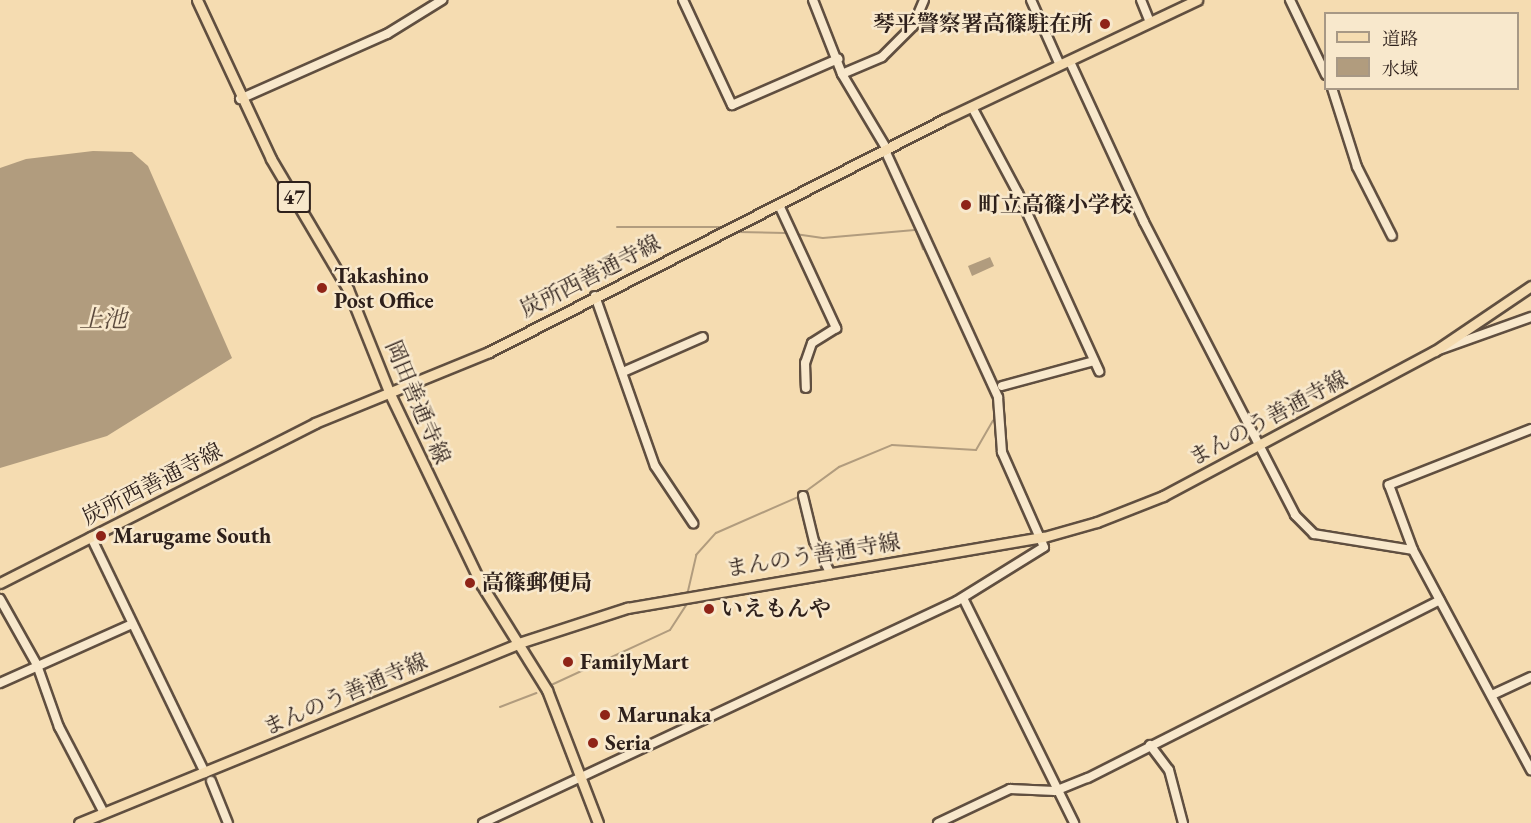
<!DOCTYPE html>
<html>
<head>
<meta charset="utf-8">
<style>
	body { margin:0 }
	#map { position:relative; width:1531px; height:823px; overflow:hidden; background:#f5dcb1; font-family:"EB Garamond","Noto Serif JP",serif }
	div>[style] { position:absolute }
	.water>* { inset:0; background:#b19c7e }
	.stream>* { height:2px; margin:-1px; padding:0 1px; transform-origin:1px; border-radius:1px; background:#b19c7e }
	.roads { filter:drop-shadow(2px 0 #604f40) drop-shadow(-2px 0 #604f40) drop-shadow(0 2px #604f40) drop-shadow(0 -2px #604f40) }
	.minor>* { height:8px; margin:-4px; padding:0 4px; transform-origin:4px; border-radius:4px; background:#f8e8cc }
	.major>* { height:9px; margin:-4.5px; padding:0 4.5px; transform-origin:4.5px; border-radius:4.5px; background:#f5dcb1 }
	.dots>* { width:16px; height:16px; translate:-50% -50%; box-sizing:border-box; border:3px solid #f8e8cc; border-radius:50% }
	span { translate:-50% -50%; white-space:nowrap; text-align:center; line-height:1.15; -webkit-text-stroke:5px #f8e8cc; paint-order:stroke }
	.shield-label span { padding:2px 4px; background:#f8e8cc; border:2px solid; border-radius:4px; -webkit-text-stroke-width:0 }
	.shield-label { font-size:21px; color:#2e201b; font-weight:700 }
	.poi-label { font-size:22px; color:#2e201b; font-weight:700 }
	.right { translate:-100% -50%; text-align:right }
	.left { translate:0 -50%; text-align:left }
	.street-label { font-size:22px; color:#2e201b }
	.water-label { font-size:24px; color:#5c4b3e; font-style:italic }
	.legend { position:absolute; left:1324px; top:12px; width:195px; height:78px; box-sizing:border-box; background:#f8e8cc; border:2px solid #a79885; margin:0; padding:8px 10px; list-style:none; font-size:18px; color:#2e201b }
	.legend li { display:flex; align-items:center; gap:12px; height:30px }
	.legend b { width:30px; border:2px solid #a79885 }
</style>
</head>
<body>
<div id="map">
	<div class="water">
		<div style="clip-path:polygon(93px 151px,132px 152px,148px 166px,232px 358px,107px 436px,0 468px,0 168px,26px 159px)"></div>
		<div style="clip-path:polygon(990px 257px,994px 266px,972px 276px,968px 266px)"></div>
	</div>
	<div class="stream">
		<div style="left:908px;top:208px;width:44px;rotate:69.9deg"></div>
		<div style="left:617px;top:227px;width:105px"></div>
		<div style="left:738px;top:232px;width:47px;rotate:1.2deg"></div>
		<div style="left:795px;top:234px;width:28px;rotate:8deg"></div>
		<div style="left:823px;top:238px;width:92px;rotate:-5deg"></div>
		<div style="left:688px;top:591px;width:37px;rotate:-77deg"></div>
		<div style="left:696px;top:555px;width:30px;rotate:-48deg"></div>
		<div style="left:716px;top:533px;width:90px;rotate:-23.7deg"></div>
		<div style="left:798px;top:497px;width:51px;rotate:-36.2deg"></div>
		<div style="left:839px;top:467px;width:57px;rotate:-22.5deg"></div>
		<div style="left:892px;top:445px;width:84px;rotate:3.4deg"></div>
		<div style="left:976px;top:450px;width:34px;rotate:-60deg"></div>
		<div style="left:549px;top:686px;width:133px;rotate:-24.8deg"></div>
		<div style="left:670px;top:630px;width:35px;rotate:-57deg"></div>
		<div style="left:500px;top:707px;width:39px;rotate:-21deg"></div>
	</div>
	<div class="roads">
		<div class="minor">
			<div style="left:683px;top:0;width:116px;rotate:65deg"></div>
			<div style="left:732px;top:105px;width:116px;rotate:-23.5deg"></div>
			<div style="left:813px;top:0;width:79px;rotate:68.6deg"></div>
			<div style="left:842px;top:74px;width:84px;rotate:59.2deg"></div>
			<div style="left:1031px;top:0;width:69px;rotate:66deg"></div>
			<div style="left:1141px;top:0;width:24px;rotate:68deg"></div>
			<div style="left:1290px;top:0;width:83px;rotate:64.4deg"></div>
			<div style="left:1071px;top:64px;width:174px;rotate:65.2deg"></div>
			<div style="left:1144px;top:222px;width:330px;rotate:62.7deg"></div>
			<div style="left:1295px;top:515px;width:27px;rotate:45deg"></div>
			<div style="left:1314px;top:534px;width:100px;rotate:9.2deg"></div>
			<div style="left:842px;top:74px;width:43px;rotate:-23deg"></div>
			<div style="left:882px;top:57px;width:44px;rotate:-45deg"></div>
			<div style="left:913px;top:26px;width:28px;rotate:-67deg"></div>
			<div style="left:1332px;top:88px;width:83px;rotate:72.4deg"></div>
			<div style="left:1357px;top:167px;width:77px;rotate:63.1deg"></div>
			<div style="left:240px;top:99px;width:161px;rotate:-23.9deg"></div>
			<div style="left:387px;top:34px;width:65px;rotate:-31.7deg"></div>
			<div style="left:972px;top:107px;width:98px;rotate:61.9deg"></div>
			<div style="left:1018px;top:193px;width:196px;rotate:65.5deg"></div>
			<div style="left:779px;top:205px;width:136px;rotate:65.1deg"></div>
			<div style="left:836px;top:328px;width:28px;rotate:148deg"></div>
			<div style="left:812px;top:343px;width:21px;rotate:109deg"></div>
			<div style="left:805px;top:363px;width:25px;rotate:88deg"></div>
			<div style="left:595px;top:296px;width:180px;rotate:70.6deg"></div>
			<div style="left:655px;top:466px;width:69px;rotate:56.3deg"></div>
			<div style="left:1439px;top:350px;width:98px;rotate:-19.7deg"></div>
			<div style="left:623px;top:372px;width:87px;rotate:-23.6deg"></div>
			<div style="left:1002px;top:386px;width:95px;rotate:-15.2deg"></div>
			<div style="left:1531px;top:429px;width:153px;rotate:158.5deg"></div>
			<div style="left:1389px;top:485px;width:69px;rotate:69.7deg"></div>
			<div style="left:1413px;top:550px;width:250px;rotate:61.8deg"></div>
			<div style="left:803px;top:496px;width:46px;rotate:76.3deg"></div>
			<div style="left:814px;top:541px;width:37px;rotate:63deg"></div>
			<div style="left:91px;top:537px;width:262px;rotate:64.2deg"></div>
			<div style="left:963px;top:598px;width:251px;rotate:63.7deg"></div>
			<div style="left:0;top:599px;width:76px;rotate:60.7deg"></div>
			<div style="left:37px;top:665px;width:66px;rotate:70.5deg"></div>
			<div style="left:59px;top:727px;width:97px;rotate:62.4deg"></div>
			<div style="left:0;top:683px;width:145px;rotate:-24.1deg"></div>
			<div style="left:1492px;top:695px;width:43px;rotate:-24.8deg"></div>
			<div style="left:1150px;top:745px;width:31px;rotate:53deg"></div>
			<div style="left:1169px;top:770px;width:55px;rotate:75.2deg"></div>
			<div style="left:211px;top:781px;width:45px;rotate:68deg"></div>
			<div style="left:483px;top:823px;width:523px;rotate:-25.1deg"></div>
			<div style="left:957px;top:601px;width:102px;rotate:-31.8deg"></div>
			<div style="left:1044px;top:547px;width:104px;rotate:-113.9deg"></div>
			<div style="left:1002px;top:452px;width:55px;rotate:-94.2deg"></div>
			<div style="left:998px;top:397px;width:267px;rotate:-114.6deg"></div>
			<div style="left:938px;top:823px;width:80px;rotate:-25.3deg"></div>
			<div style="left:1010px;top:789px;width:45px;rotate:2.5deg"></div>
			<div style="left:1055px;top:791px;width:35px;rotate:-22deg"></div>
			<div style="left:1088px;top:778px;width:394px;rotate:-26.8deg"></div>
		</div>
		<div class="major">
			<div style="left:197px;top:0;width:175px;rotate:65deg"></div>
			<div style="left:271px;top:159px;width:151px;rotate:59.4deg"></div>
			<div style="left:348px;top:289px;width:113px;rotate:68.2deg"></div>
			<div style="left:390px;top:394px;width:211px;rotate:64.4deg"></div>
			<div style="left:481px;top:584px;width:125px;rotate:58.1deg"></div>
			<div style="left:547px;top:690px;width:142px;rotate:69deg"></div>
			<div style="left:0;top:583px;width:353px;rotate:-26.9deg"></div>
			<div style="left:315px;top:423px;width:188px;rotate:-22.2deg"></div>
			<div style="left:489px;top:352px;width:512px;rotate:-27.07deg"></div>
			<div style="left:945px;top:119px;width:279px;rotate:-25.3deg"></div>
			<div style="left:79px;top:823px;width:475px;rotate:-22.2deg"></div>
			<div style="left:519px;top:643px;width:114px;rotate:-18deg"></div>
			<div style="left:627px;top:608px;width:423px;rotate:-9.7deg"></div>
			<div style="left:1044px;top:537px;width:55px;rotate:-15.8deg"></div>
			<div style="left:1097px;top:522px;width:71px;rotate:-21.5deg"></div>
			<div style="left:1163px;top:496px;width:308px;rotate:-28.1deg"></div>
			<div style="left:1435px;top:351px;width:116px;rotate:-34.1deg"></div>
		</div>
	</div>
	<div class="dots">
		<div style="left:1105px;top:24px;background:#8f2418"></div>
		<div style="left:966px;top:205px;background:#8f2418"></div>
		<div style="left:322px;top:288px;background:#8f2418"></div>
		<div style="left:101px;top:536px;background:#8f2418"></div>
		<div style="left:470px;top:583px;background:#8f2418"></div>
		<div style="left:709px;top:609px;background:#8f2418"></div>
		<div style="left:568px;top:662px;background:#8f2418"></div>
		<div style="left:605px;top:715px;background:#8f2418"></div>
		<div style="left:593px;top:743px;background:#8f2418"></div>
	</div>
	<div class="shield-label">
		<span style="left:294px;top:197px">47</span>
	</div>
	<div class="poi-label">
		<span class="right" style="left:1093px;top:24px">琴平警察署高篠駐在所</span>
		<span class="left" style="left:978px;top:205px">町立高篠小学校</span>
		<span class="left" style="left:334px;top:288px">Takashino<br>Post Office</span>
		<span class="left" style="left:113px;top:536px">Marugame South</span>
		<span class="left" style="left:482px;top:583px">高篠郵便局</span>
		<span class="left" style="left:721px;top:609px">いえもんや</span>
		<span class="left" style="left:580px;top:662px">FamilyMart</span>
		<span class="left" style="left:617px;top:715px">Marunaka</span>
		<span class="left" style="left:605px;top:743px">Seria</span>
	</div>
	<div class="street-label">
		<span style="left:590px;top:276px;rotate:-27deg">炭所西善通寺線</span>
		<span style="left:418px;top:402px;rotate:67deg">岡田善通寺線</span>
		<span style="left:1268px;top:418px;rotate:-28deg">まんのう善通寺線</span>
		<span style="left:152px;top:484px;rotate:-27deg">炭所西善通寺線</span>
		<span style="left:813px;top:555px;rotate:-9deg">まんのう善通寺線</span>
		<span style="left:345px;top:694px;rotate:-23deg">まんのう善通寺線</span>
	</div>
	<div class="water-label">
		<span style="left:103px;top:319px">上池</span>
	</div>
	<ul class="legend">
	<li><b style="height:8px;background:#f5dcb1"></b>道路</li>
	<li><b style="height:16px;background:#b19c7e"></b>水域</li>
	</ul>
</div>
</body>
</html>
